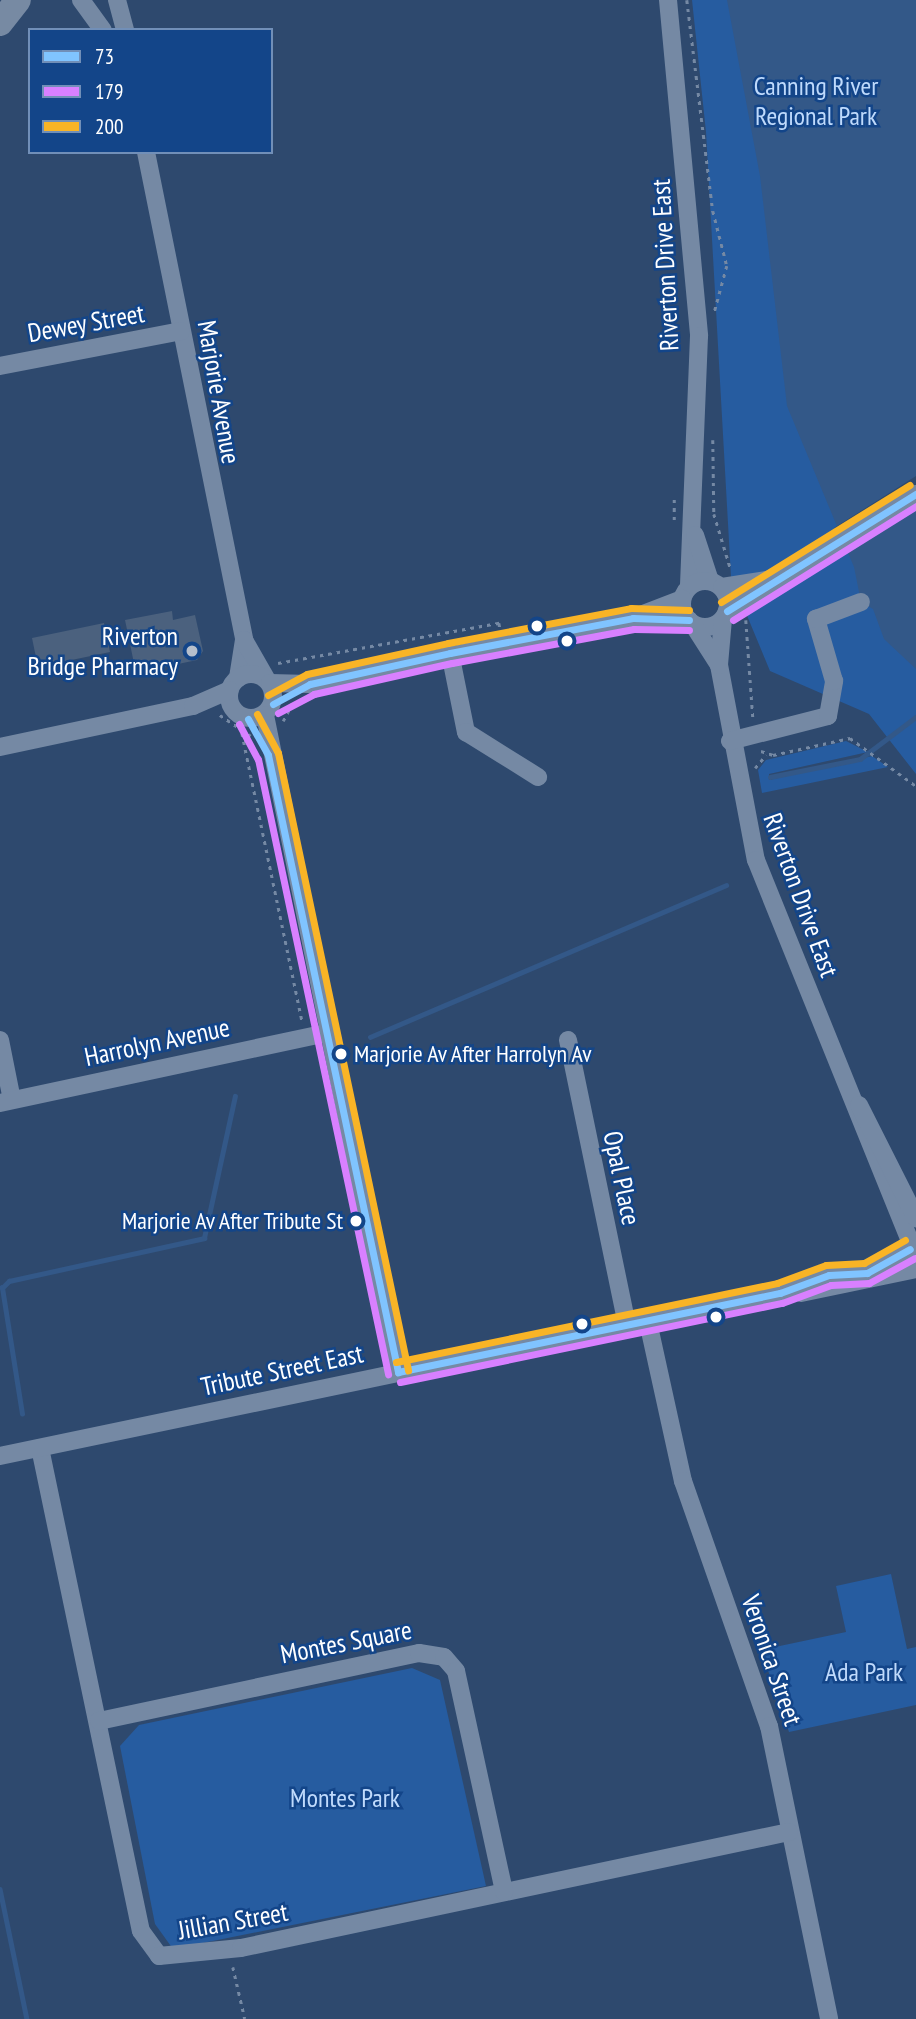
<!DOCTYPE html>
<html>
<head>
<meta charset="utf-8">
<style>
	body { margin:0 }
	#map { position:relative; width:916px; height:2019px; overflow:hidden; background:#2e496e; font-family:"PT Sans Narrow",sans-serif }
	div>[style] { position:absolute }
	.green>* { inset:0; background:#265ca0 }
	.water>* { inset:0; background:#335888 }
	.pier>* { inset:0; background:#2e496e }
	.stream>* { height:4.5px; margin:-2.25px; padding:0 2.25px; transform-origin:2.25px; border-radius:2.25px; background:#335888 }
	.building>* { inset:0; background:#4b617e }
	.path>* { height:2.5px; margin-top:-1.25px; transform-origin:0; background:repeating-linear-gradient(90deg,#7589a4 0 3.5px,transparent 0 8.5px) }
	.minor>* { height:18px; margin:-9px; padding:0 9px; transform-origin:9px; border-radius:9px; background:#7589a4 }
	.minor>.ring { margin:-9px; padding:0; box-sizing:content-box; background:none; border:18px solid #7589a4; border-radius:50% }
	.highway>* { height:26px; margin:-13px; padding:0 13px; transform-origin:13px; border-radius:13px; background:#778aa3 }
	.bus-1>* { height:7px; margin:-3.5px; padding:0 3.5px; transform-origin:3.5px; border-radius:3.5px; background:#80c4ff }
	.bus-2>* { height:7px; margin:-3.5px; padding:0 3.5px; transform-origin:3.5px; border-radius:3.5px; background:#d880ff }
	.bus-3>* { height:7px; margin:-3.5px; padding:0 3.5px; transform-origin:3.5px; border-radius:3.5px; background:#f9b426 }
	.dots>* { width:19px; height:19px; translate:-50% -50%; box-sizing:border-box; border:4px solid #134589; border-radius:50% }
	span { translate:-50% -50%; white-space:nowrap; text-align:center; line-height:1.15; -webkit-text-stroke:5px #134589; paint-order:stroke }
	.bus-label { font-size:24px; color:#fff }
	.left { translate:0 -50%; text-align:left }
	.right { translate:-100% -50%; text-align:right }
	.park-label { font-size:26px; color:#bfdafc }
	.street-label { font-size:26px; color:#fff }
	.poi-label { font-size:26px; color:#fff }
	.legend { position:absolute; left:28px; top:28px; width:245px; height:126px; box-sizing:border-box; background:#134589; border:2px solid #718fb8; margin:0; padding:9px 12px; list-style:none; font-size:21px; color:#fff }
	.legend li { display:flex; align-items:center; gap:14px; height:35px }
	.legend b { width:35px; border:2px solid #718fb8 }
</style>
</head>
<body>
<div id="map">
	<div class="green">
		<div style="clip-path:polygon(692px 0,916px 0,916px 774px,869px 714px,770px 671px,731px 577px,706px 132px)"></div>
		<div style="clip-path:polygon(846px 741px,868px 752px,769px 774px,769px 780px,872px 756px,888px 767px,762px 793px,758px 770px,766px 760px)"></div>
		<div style="clip-path:polygon(891px 1574px,907px 1649px,916px 1647px,916px 1705px,789px 1732px,761px 1650px,846px 1632px,836px 1586px)"></div>
		<div style="clip-path:polygon(412px 1668px,440px 1680px,486px 1886px,173px 1949px,155px 1924px,120px 1746px,139px 1725px)"></div>
	</div>
	<div class="water">
		<div style="clip-path:polygon(727px 0,916px 0,916px 669px,884px 639px,873px 609px,861px 602px,854px 567px,787px 406px,760px 176px)"></div>
	</div>
	<div class="pier">
		<div style="clip-path:polygon(916px 476px,916px 505px,844px 551px,834px 528px)"></div>
	</div>
	<div class="stream">
		<div style="left:770px;top:777px;width:92px;rotate:-11.3deg"></div>
		<div style="left:860px;top:759px;width:70px;rotate:-36.9deg"></div>
		<div style="left:370px;top:1037px;width:387px;rotate:-23.1deg"></div>
		<div style="left:22px;top:1414px;width:128px;rotate:-99deg"></div>
		<div style="left:2px;top:1288px;width:10px;rotate:-45deg"></div>
		<div style="left:9px;top:1281px;width:200px;rotate:-12.4deg"></div>
		<div style="left:204px;top:1238px;width:145px;rotate:-77.7deg"></div>
		<div style="left:0;top:1889px;width:133px;rotate:78.3deg"></div>
	</div>
	<div class="building">
		<div style="clip-path:polygon(172px 611px,173px 620px,195px 615px,203px 651px,197px 660px,136px 673px,125px 620px)"></div>
		<div style="clip-path:polygon(104px 623px,110px 652px,38px 667px,32px 638px)"></div>
	</div>
	<div class="path">
		<div style="left:687px;top:0;width:213px;rotate:83deg"></div>
		<div style="left:713px;top:211px;width:57px;rotate:75.7deg"></div>
		<div style="left:727px;top:266px;width:50px;rotate:105.2deg"></div>
		<div style="left:713px;top:440px;width:74px;rotate:89.2deg"></div>
		<div style="left:714px;top:514px;width:59px;rotate:73.1deg"></div>
		<div style="left:674px;top:520px;width:25px;rotate:-90deg"></div>
		<div style="left:746px;top:620px;width:98px;rotate:85.9deg"></div>
		<div style="left:278px;top:663px;width:225px;rotate:-10.3deg"></div>
		<div style="left:499px;top:623px;width:5px;rotate:79deg"></div>
		<div style="left:220px;top:715px;width:37px;rotate:34deg"></div>
		<div style="left:283px;top:721px;width:24px;rotate:-62deg"></div>
		<div style="left:242px;top:733px;width:293px;rotate:78.2deg"></div>
		<div style="left:761px;top:751px;width:13px;rotate:18deg"></div>
		<div style="left:773px;top:755px;width:79px;rotate:-12.4deg"></div>
		<div style="left:850px;top:738px;width:82px;rotate:36deg"></div>
		<div style="left:755px;top:768px;width:17px;rotate:-50deg"></div>
		<div style="left:233px;top:1967px;width:53px;rotate:77deg"></div>
	</div>
	<div class="minor">
		<div style="left:81px;top:0;width:37px;rotate:54deg"></div>
		<div style="left:117px;top:0;width:31px;rotate:75deg"></div>
		<div style="left:668px;top:0;width:337px;rotate:84.7deg"></div>
		<div style="left:699px;top:336px;width:251px;rotate:92.3deg"></div>
		<div style="left:146px;top:152px;width:498px;rotate:78.6deg"></div>
		<div style="left:244px;top:640px;width:39px;rotate:99deg"></div>
		<div style="left:0;top:366px;width:184px;rotate:-10.9deg"></div>
		<div style="left:695px;top:535px;width:48px;rotate:71.9deg"></div>
		<div class="ring" style="left:682px;top:581px;width:28px;height:28px"></div>
		<div style="left:722px;top:587px;width:51px;rotate:-9.1deg"></div>
		<div style="left:727px;top:611px;width:222px;rotate:-31.8deg"></div>
		<div style="left:633px;top:618px;width:56px;rotate:2deg"></div>
		<div style="left:723px;top:619px;width:46px;rotate:95deg"></div>
		<div style="left:719px;top:665px;width:198px;rotate:79.3deg"></div>
		<div style="left:756px;top:860px;width:412px;rotate:68deg"></div>
		<div style="left:692px;top:623px;width:50px;rotate:57.3deg"></div>
		<div style="left:244px;top:640px;width:46px;rotate:60.1deg"></div>
		<div style="left:450px;top:653px;width:81px;rotate:78.6deg"></div>
		<div style="left:466px;top:732px;width:85px;rotate:32deg"></div>
		<div class="ring" style="left:229px;top:674px;width:26px;height:26px"></div>
		<div style="left:270px;top:683px;width:40px;rotate:1.4deg"></div>
		<div style="left:310px;top:684px;width:330px;rotate:-11.5deg"></div>
		<div style="left:633px;top:618px;width:53px;rotate:-21.2deg"></div>
		<div style="left:265px;top:715px;width:670px;rotate:78.56deg"></div>
		<div style="left:730px;top:741px;width:101px;rotate:-14.3deg"></div>
		<div style="left:828px;top:716px;width:36px;rotate:-80deg"></div>
		<div style="left:834px;top:681px;width:65px;rotate:-106.2deg"></div>
		<div style="left:816px;top:619px;width:48px;rotate:-20.7deg"></div>
		<div style="left:0;top:747px;width:197px;rotate:-12deg"></div>
		<div style="left:193px;top:706px;width:40px;rotate:-23.4deg"></div>
		<div style="left:0;top:1040px;width:61px;rotate:78.7deg"></div>
		<div style="left:568px;top:1040px;width:291px;rotate:78.3deg"></div>
		<div style="left:0;top:1103px;width:333px;rotate:-12.1deg"></div>
		<div style="left:859px;top:1105px;width:127px;rotate:63.2deg"></div>
		<div style="left:801px;top:1293px;width:117px;rotate:-11.8deg"></div>
		<div style="left:648px;top:1322px;width:163px;rotate:77.6deg"></div>
		<div style="left:683px;top:1481px;width:260px;rotate:70.7deg"></div>
		<div style="left:769px;top:1726px;width:299px;rotate:78.4deg"></div>
		<div style="left:40px;top:1448px;width:493px;rotate:78.2deg"></div>
		<div style="left:141px;top:1931px;width:31px;rotate:54deg"></div>
		<div style="left:159px;top:1956px;width:82px;rotate:-5.6deg"></div>
		<div style="left:241px;top:1948px;width:560px;rotate:-11.95deg"></div>
		<div style="left:0;top:1456px;width:797px;rotate:-11.8deg"></div>
		<div style="left:780px;top:1293px;width:52px;rotate:-20.2deg"></div>
		<div style="left:829px;top:1275px;width:50px;rotate:-6.8deg"></div>
		<div style="left:879px;top:1269px;width:37px;rotate:-33deg"></div>
		<div style="left:99px;top:1721px;width:327px;rotate:-12deg"></div>
		<div style="left:419px;top:1653px;width:25px;rotate:9deg"></div>
		<div style="left:444px;top:1657px;width:18px;rotate:49deg"></div>
		<div style="left:456px;top:1671px;width:226px;rotate:77.7deg"></div>
	</div>
	<div class="highway">
		<div style="left:0;top:23px;width:29px;rotate:-52deg"></div>
	</div>
	<div class="bus-1">
		<div style="left:727px;top:611px;width:222px;rotate:-31.8deg"></div>
		<div style="left:273px;top:704px;width:42px;rotate:-28.4deg"></div>
		<div style="left:310px;top:684px;width:143px;rotate:-12.5deg"></div>
		<div style="left:450px;top:653px;width:186px;rotate:-10.8deg"></div>
		<div style="left:633px;top:618px;width:56px;rotate:2deg"></div>
		<div style="left:248px;top:719px;width:41px;rotate:60.9deg"></div>
		<div style="left:268px;top:755px;width:631px;rotate:78.1deg"></div>
		<div style="left:398px;top:1372px;width:390px;rotate:-11.7deg"></div>
		<div style="left:780px;top:1293px;width:52px;rotate:-20.2deg"></div>
		<div style="left:829px;top:1275px;width:38px;rotate:-3deg"></div>
		<div style="left:867px;top:1273px;width:49px;rotate:-29.2deg"></div>
	</div>
	<div class="bus-2">
		<div style="left:733px;top:620px;width:216px;rotate:-31.9deg"></div>
		<div style="left:278px;top:713px;width:41px;rotate:-27.8deg"></div>
		<div style="left:314px;top:694px;width:141px;rotate:-12.7deg"></div>
		<div style="left:452px;top:663px;width:185px;rotate:-10.6deg"></div>
		<div style="left:634px;top:629px;width:55px;rotate:1deg"></div>
		<div style="left:239px;top:724px;width:40px;rotate:62deg"></div>
		<div style="left:258px;top:759px;width:629px;rotate:78.06deg"></div>
		<div style="left:400px;top:1382px;width:390px;rotate:-11.7deg"></div>
		<div style="left:782px;top:1303px;width:52px;rotate:-20.2deg"></div>
		<div style="left:831px;top:1285px;width:38px;rotate:-3deg"></div>
		<div style="left:869px;top:1283px;width:52px;rotate:-28.5deg"></div>
	</div>
	<div class="bus-3">
		<div style="left:721px;top:602px;width:222px;rotate:-31.8deg"></div>
		<div style="left:268px;top:695px;width:44px;rotate:-28.3deg"></div>
		<div style="left:307px;top:674px;width:144px;rotate:-12.4deg"></div>
		<div style="left:448px;top:643px;width:186px;rotate:-10.8deg"></div>
		<div style="left:631px;top:608px;width:58px;rotate:2deg"></div>
		<div style="left:257px;top:714px;width:44px;rotate:61.7deg"></div>
		<div style="left:278px;top:753px;width:631px;rotate:78.1deg"></div>
		<div style="left:396px;top:1362px;width:389px;rotate:-11.7deg"></div>
		<div style="left:777px;top:1283px;width:52px;rotate:-20.2deg"></div>
		<div style="left:826px;top:1265px;width:38px;rotate:-3deg"></div>
		<div style="left:864px;top:1263px;width:47px;rotate:-29.3deg"></div>
	</div>
	<div class="dots">
		<div style="left:537px;top:626px;background:#fff"></div>
		<div style="left:567px;top:641px;background:#fff"></div>
		<div style="left:192px;top:651px;background:#b6bfcc"></div>
		<div style="left:341px;top:1054px;background:#fff"></div>
		<div style="left:356px;top:1221px;background:#fff"></div>
		<div style="left:716px;top:1317px;background:#fff"></div>
		<div style="left:582px;top:1324px;background:#fff"></div>
	</div>
	<div class="bus-label">
		<span class="left" style="left:354px;top:1054px">Marjorie Av After Harrolyn Av</span>
		<span class="right" style="left:343px;top:1221px">Marjorie Av After Tribute St</span>
	</div>
	<div class="park-label">
		<span style="left:816px;top:101px">Canning River<br>Regional Park</span>
		<span style="left:864px;top:1672px">Ada Park</span>
		<span style="left:345px;top:1798px">Montes Park</span>
	</div>
	<div class="street-label">
		<span style="left:665px;top:265px;rotate:-93deg">Riverton Drive East</span>
		<span style="left:86px;top:323px;rotate:-10deg">Dewey Street</span>
		<span style="left:219px;top:392px;rotate:80deg">Marjorie Avenue</span>
		<span style="left:801px;top:895px;rotate:70deg">Riverton Drive East</span>
		<span style="left:157px;top:1042px;rotate:-12deg">Harrolyn Avenue</span>
		<span style="left:622px;top:1178px;rotate:78deg">Opal Place</span>
		<span style="left:282px;top:1370px;rotate:-12deg">Tribute Street East</span>
		<span style="left:346px;top:1642px;rotate:-11deg">Montes Square</span>
		<span style="left:772px;top:1660px;rotate:71deg">Veronica Street</span>
		<span style="left:233px;top:1921px;rotate:-10deg">Jillian Street</span>
	</div>
	<div class="poi-label">
		<span class="right" style="left:178px;top:651px">Riverton<br>Bridge Pharmacy</span>
	</div>
	<ul class="legend">
	<li><b style="height:9px;background:#80c4ff"></b>73</li>
	<li><b style="height:9px;background:#d880ff"></b>179</li>
	<li><b style="height:9px;background:#f9b426"></b>200</li>
	</ul>
</div>
</body>
</html>
